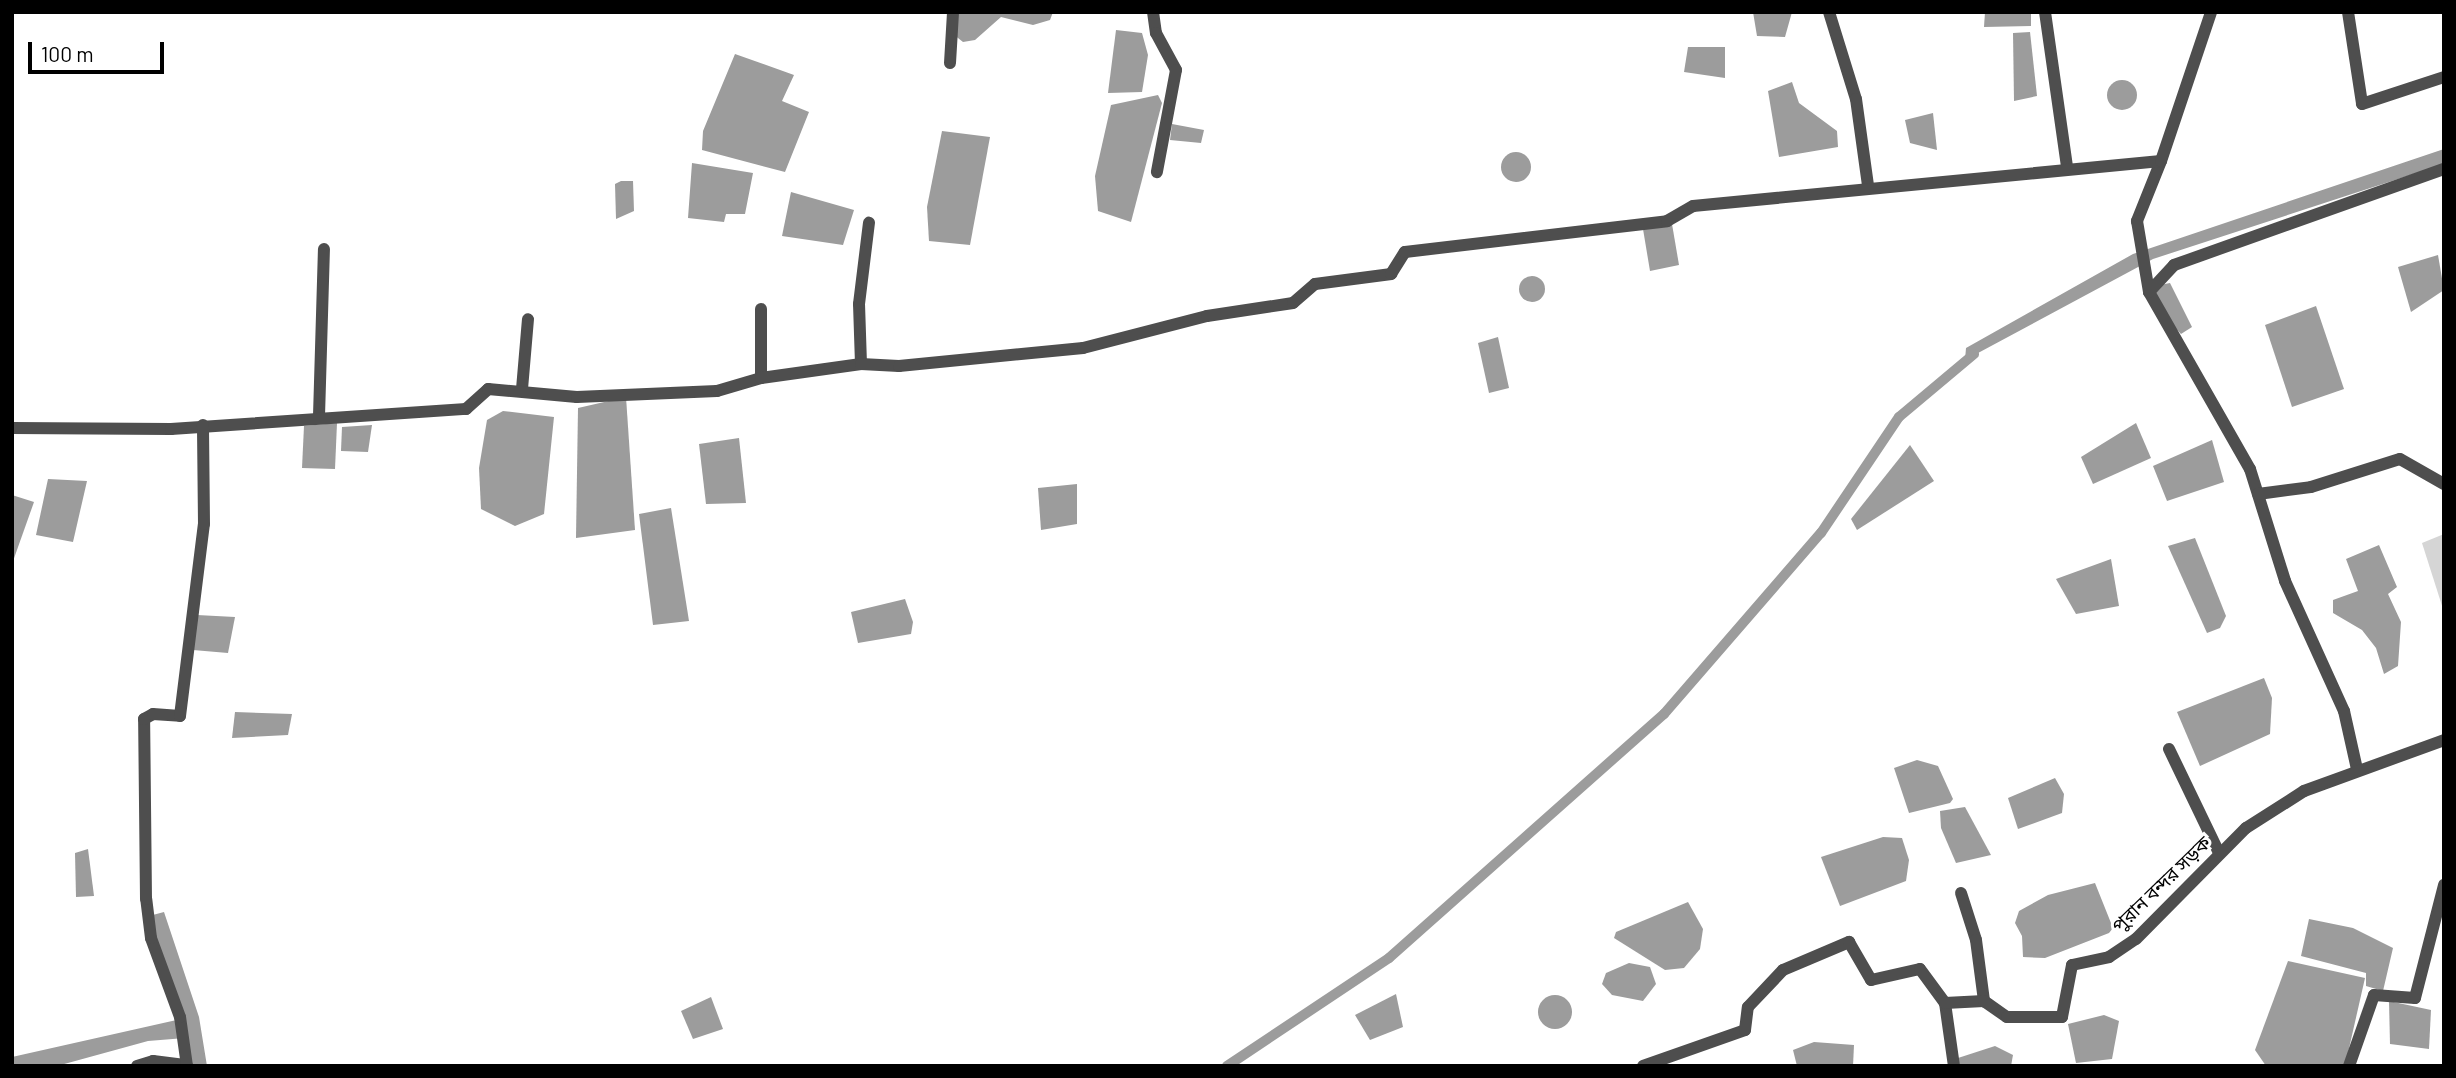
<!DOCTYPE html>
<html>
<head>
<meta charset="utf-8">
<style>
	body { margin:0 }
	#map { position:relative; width:2456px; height:1078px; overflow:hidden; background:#fff; font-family:Barlow,"Noto Sans Bengali",sans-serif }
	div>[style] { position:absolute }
	.green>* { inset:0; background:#d5d5d5 }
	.water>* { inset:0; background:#9c9c9c }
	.round { border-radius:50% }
	.canal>* { height:10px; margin:-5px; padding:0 5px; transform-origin:5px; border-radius:5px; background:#9c9c9c }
	.minor>* { height:12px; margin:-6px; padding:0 6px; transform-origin:6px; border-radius:6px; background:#4e4e4e }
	span { translate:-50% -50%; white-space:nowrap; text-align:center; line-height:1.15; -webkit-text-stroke:6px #fff; paint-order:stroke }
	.street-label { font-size:19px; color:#000 }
	.frame { position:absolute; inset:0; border:14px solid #000; pointer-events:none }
	.scale { position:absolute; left:28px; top:42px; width:136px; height:32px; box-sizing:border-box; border:4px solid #000; border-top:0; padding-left:9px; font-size:21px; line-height:24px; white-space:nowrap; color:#000; -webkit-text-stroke:5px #fff; paint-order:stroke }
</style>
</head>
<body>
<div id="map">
	<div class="green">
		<div style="clip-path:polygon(2444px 534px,2444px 612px,2422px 543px)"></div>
	</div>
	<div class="water">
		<div style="clip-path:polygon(955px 12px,1053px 12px,1050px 20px,1033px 25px,1001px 17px,975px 40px,963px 42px,953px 34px)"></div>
		<div style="clip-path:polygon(1753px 12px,1792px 12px,1785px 37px,1757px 36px)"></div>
		<div style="clip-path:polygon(1985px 12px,2031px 12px,2031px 26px,1984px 27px)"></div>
		<div style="clip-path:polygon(1116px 30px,1142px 33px,1148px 55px,1142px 92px,1108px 93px)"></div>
		<div style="clip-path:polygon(2030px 32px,2037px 96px,2014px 101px,2013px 33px)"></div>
		<div style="clip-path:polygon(1688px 47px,1725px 47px,1725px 78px,1684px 72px)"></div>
		<div style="clip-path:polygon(735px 54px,794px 75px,782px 101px,809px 112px,785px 172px,702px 150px,703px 131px)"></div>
		<div class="round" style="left:2107px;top:80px;width:30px;height:30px"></div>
		<div style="clip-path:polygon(1792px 82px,1799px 103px,1837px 131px,1838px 147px,1779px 157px,1768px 91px)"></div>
		<div style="clip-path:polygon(1158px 95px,1162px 103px,1131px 222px,1098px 211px,1095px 176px,1111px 105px)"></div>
		<div style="clip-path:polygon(1933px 113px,1937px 150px,1910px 143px,1905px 120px)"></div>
		<div style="clip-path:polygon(1172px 124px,1204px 130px,1201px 143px,1170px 140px)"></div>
		<div style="clip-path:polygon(942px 131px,990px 137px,970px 245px,929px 241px,927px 207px)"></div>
		<div style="clip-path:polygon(2444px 149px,2444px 164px,2153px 259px,1965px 360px,1966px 348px,2133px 254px)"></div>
		<div class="round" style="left:1501px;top:152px;width:30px;height:30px"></div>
		<div style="clip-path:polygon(692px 163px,753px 173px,745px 214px,726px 214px,724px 222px,688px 218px)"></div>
		<div style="clip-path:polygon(621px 181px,633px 181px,634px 211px,616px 219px,615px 184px)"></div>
		<div style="clip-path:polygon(791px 192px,854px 210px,843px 245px,782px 236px)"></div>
		<div style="clip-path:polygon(1672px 224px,1679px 265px,1650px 271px,1643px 229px)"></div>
		<div style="clip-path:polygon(2438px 255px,2444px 290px,2411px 312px,2398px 267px)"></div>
		<div class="round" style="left:1519px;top:276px;width:26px;height:26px"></div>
		<div style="clip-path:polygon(2170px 283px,2192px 327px,2181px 334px,2153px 303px,2155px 286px)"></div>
		<div style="clip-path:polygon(2316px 306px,2344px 389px,2292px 407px,2265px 325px)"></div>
		<div style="clip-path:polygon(1498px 337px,1509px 388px,1489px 393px,1478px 343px)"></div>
		<div style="clip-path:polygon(626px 397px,635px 530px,576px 538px,578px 408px)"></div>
		<div style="clip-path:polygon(503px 411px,554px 417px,544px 514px,515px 526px,481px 509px,479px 468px,487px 420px)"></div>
		<div style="clip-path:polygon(337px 423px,335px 469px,302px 468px,304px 426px)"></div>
		<div style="clip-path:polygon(2136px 423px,2151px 458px,2093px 484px,2081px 457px)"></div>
		<div style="clip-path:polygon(372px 425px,368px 452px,341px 451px,342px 427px)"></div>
		<div style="clip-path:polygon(739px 438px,746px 503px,706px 504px,699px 444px)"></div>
		<div style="clip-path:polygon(2212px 440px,2224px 482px,2167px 501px,2153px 466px)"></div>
		<div style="clip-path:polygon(1910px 445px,1934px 481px,1857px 530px,1851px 519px)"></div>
		<div style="clip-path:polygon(48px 479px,87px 481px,73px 542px,36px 535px)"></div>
		<div style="clip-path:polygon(1077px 484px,1077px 524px,1041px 530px,1038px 488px)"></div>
		<div style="clip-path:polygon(12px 495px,34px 502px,12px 564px)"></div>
		<div style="clip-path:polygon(671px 508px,689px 621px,653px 625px,639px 514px)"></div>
		<div style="clip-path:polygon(2195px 538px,2226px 616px,2220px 628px,2207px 633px,2168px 546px)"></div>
		<div style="clip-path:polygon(2379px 545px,2397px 587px,2388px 594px,2401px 622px,2398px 666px,2384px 674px,2376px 648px,2362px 630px,2333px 613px,2333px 600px,2358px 591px,2346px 559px)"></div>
		<div style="clip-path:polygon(2111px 559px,2119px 606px,2076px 614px,2056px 579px)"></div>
		<div style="clip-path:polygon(905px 599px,913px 622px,911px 634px,858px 643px,851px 612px)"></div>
		<div style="clip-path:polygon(197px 615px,235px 617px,228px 653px,193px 650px)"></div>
		<div style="clip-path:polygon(2264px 678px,2272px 698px,2270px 734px,2200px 766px,2177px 712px)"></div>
		<div style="clip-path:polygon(235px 712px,292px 714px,288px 735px,232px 738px)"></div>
		<div style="clip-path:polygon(1917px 760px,1938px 766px,1953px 799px,1950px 803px,1909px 813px,1894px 768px)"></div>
		<div style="clip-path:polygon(2055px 778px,2064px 794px,2062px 813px,2018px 829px,2008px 798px)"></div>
		<div style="clip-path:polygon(1965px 807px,1991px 855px,1956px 863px,1941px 828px,1940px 811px)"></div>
		<div style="clip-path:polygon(1883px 837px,1902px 838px,1909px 860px,1906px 881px,1840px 906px,1821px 857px)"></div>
		<div style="clip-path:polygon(88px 849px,94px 896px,76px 897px,75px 853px)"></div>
		<div style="clip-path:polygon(2095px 883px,2113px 928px,2109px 933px,2045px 958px,2023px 957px,2022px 936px,2015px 923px,2019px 911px,2048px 895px)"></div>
		<div style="clip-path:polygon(1688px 902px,1703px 929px,1700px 949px,1684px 968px,1665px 970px,1614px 938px,1616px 932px)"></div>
		<div style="clip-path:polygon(164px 912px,199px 1017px,207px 1066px,190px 1066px,185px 1038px,148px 1041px,57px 1066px,12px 1066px,12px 1057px,181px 1019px,149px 916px)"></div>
		<div style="clip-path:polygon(2309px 919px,2353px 928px,2393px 948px,2383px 991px,2366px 986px,2366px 973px,2301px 956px)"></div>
		<div style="clip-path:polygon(2288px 961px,2365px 978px,2345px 1066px,2266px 1066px,2255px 1050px)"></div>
		<div style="clip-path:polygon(1629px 963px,1650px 967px,1656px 984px,1643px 1001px,1612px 995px,1602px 984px,1606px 973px)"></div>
		<div style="clip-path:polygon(1396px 994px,1403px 1027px,1370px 1040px,1355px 1015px)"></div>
		<div class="round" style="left:1538px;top:995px;width:34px;height:34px"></div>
		<div style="clip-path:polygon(711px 997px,723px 1029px,693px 1039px,681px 1011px)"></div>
		<div style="clip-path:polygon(2389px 1001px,2431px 1010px,2429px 1049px,2390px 1044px)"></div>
		<div style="clip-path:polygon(2104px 1015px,2119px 1021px,2112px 1059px,2076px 1063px,2068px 1024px)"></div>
		<div style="clip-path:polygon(1814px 1042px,1854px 1045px,1853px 1066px,1797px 1066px,1793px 1050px)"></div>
		<div style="clip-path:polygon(1995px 1046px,2013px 1055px,2011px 1066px,1957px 1066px,1958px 1058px)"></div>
	</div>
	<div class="canal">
		<div style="left:1227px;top:1066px;width:195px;rotate:-33.7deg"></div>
		<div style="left:1389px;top:958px;width:368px;rotate:-41.6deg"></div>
		<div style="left:1664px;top:714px;width:240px;rotate:-49.1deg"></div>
		<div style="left:1821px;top:533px;width:140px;rotate:-56.1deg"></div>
		<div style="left:1899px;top:417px;width:98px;rotate:-40deg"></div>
	</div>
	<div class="minor">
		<div style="left:1153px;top:12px;width:21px;rotate:82deg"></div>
		<div style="left:1156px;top:33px;width:42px;rotate:61.6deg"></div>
		<div style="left:1176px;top:70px;width:104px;rotate:100.6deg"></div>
		<div style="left:1829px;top:12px;width:91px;rotate:72.8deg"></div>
		<div style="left:1856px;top:99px;width:88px;rotate:82.1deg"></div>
		<div style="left:2045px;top:12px;width:156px;rotate:81.9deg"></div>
		<div style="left:2348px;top:12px;width:93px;rotate:81.3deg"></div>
		<div style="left:2362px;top:104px;width:86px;rotate:-18.2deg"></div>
		<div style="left:950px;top:63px;width:51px;rotate:-86.6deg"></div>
		<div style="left:2161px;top:161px;width:65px;rotate:111.8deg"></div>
		<div style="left:2137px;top:221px;width:72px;rotate:80.4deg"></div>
		<div style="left:2149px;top:292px;width:204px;rotate:60.3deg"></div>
		<div style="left:2250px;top:469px;width:117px;rotate:72.6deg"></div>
		<div style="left:2285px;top:581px;width:143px;rotate:65.6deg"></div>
		<div style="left:2344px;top:711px;width:59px;rotate:77.4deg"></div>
		<div style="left:2149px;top:292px;width:37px;rotate:-47deg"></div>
		<div style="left:2174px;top:265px;width:287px;rotate:-19.6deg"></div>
		<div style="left:861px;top:364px;width:60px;rotate:-91.9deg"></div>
		<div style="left:859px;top:304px;width:82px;rotate:-83deg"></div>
		<div style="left:761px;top:378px;width:69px;rotate:-90deg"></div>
		<div style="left:522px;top:389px;width:70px;rotate:-85.1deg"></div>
		<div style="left:319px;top:416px;width:167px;rotate:-88.3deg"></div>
		<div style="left:12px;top:428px;width:159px;rotate:0.4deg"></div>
		<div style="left:171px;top:429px;width:296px;rotate:-3.9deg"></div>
		<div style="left:466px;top:409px;width:30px;rotate:-42deg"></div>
		<div style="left:488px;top:389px;width:89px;rotate:5.1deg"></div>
		<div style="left:577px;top:397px;width:140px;rotate:-2.5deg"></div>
		<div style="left:717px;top:391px;width:46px;rotate:-16.5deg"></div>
		<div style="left:761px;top:378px;width:101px;rotate:-8deg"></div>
		<div style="left:861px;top:364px;width:38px;rotate:3deg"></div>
		<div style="left:899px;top:366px;width:185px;rotate:-5.6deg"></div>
		<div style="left:1083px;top:348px;width:128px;rotate:-14.5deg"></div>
		<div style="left:1207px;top:316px;width:87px;rotate:-8.6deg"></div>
		<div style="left:1293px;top:303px;width:29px;rotate:-41deg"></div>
		<div style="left:1315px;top:284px;width:77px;rotate:-7.5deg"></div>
		<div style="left:1391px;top:274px;width:26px;rotate:-58deg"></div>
		<div style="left:1405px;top:252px;width:264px;rotate:-6.7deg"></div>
		<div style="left:1667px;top:221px;width:30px;rotate:-30deg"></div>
		<div style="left:1693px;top:206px;width:470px;rotate:-5.5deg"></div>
		<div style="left:2161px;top:161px;width:157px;rotate:-71.4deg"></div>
		<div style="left:2258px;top:494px;width:53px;rotate:-7.5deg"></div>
		<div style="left:2311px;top:487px;width:93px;rotate:-17.5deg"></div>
		<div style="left:2400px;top:459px;width:51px;rotate:29.6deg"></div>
		<div style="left:2169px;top:749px;width:115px;rotate:64.3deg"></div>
		<div style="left:1961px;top:893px;width:49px;rotate:72.3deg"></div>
		<div style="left:1976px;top:940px;width:62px;rotate:82.5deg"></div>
		<div style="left:1945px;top:1003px;width:64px;rotate:81.9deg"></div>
		<div style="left:137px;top:1066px;width:17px;rotate:-17deg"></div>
		<div style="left:153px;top:1061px;width:34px;rotate:7deg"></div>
		<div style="left:187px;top:1066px;width:49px;rotate:-98.1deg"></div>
		<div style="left:180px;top:1017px;width:84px;rotate:-110.2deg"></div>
		<div style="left:151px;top:938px;width:39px;rotate:-97deg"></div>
		<div style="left:146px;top:899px;width:180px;rotate:-90.6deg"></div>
		<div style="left:144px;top:719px;width:10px;rotate:-29deg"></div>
		<div style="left:153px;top:714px;width:27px;rotate:4deg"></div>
		<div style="left:180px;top:716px;width:193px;rotate:-82.9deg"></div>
		<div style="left:204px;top:524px;width:99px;rotate:-90.6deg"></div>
		<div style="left:1643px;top:1066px;width:108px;rotate:-19.4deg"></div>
		<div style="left:1745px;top:1030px;width:23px;rotate:-83deg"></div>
		<div style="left:1748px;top:1007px;width:51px;rotate:-46.6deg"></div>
		<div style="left:1783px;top:970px;width:72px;rotate:-23deg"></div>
		<div style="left:1849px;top:942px;width:44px;rotate:59.9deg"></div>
		<div style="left:1871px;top:980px;width:50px;rotate:-12.7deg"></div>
		<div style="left:1920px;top:969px;width:42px;rotate:53.7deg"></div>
		<div style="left:1945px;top:1003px;width:39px;rotate:-3deg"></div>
		<div style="left:1984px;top:1001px;width:28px;rotate:35deg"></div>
		<div style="left:2007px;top:1017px;width:55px"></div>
		<div style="left:2062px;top:1017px;width:53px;rotate:-79.1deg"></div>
		<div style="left:2072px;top:965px;width:38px;rotate:-12deg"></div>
		<div style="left:2109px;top:957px;width:32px;rotate:-34deg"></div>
		<div style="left:2136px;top:939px;width:156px;rotate:-45.3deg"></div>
		<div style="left:2246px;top:828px;width:69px;rotate:-32.5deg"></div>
		<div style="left:2304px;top:791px;width:149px;rotate:-20deg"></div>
		<div style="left:2349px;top:1066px;width:75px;rotate:-70.6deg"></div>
		<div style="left:2374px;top:995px;width:41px;rotate:4.2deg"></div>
		<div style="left:2415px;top:998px;width:117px;rotate:-75.6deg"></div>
	</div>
	<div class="street-label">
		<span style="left:2161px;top:884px;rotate:-44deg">পুরান বন্দর সড়ক</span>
	</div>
	<div class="frame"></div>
	<div class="scale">100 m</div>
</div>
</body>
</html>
